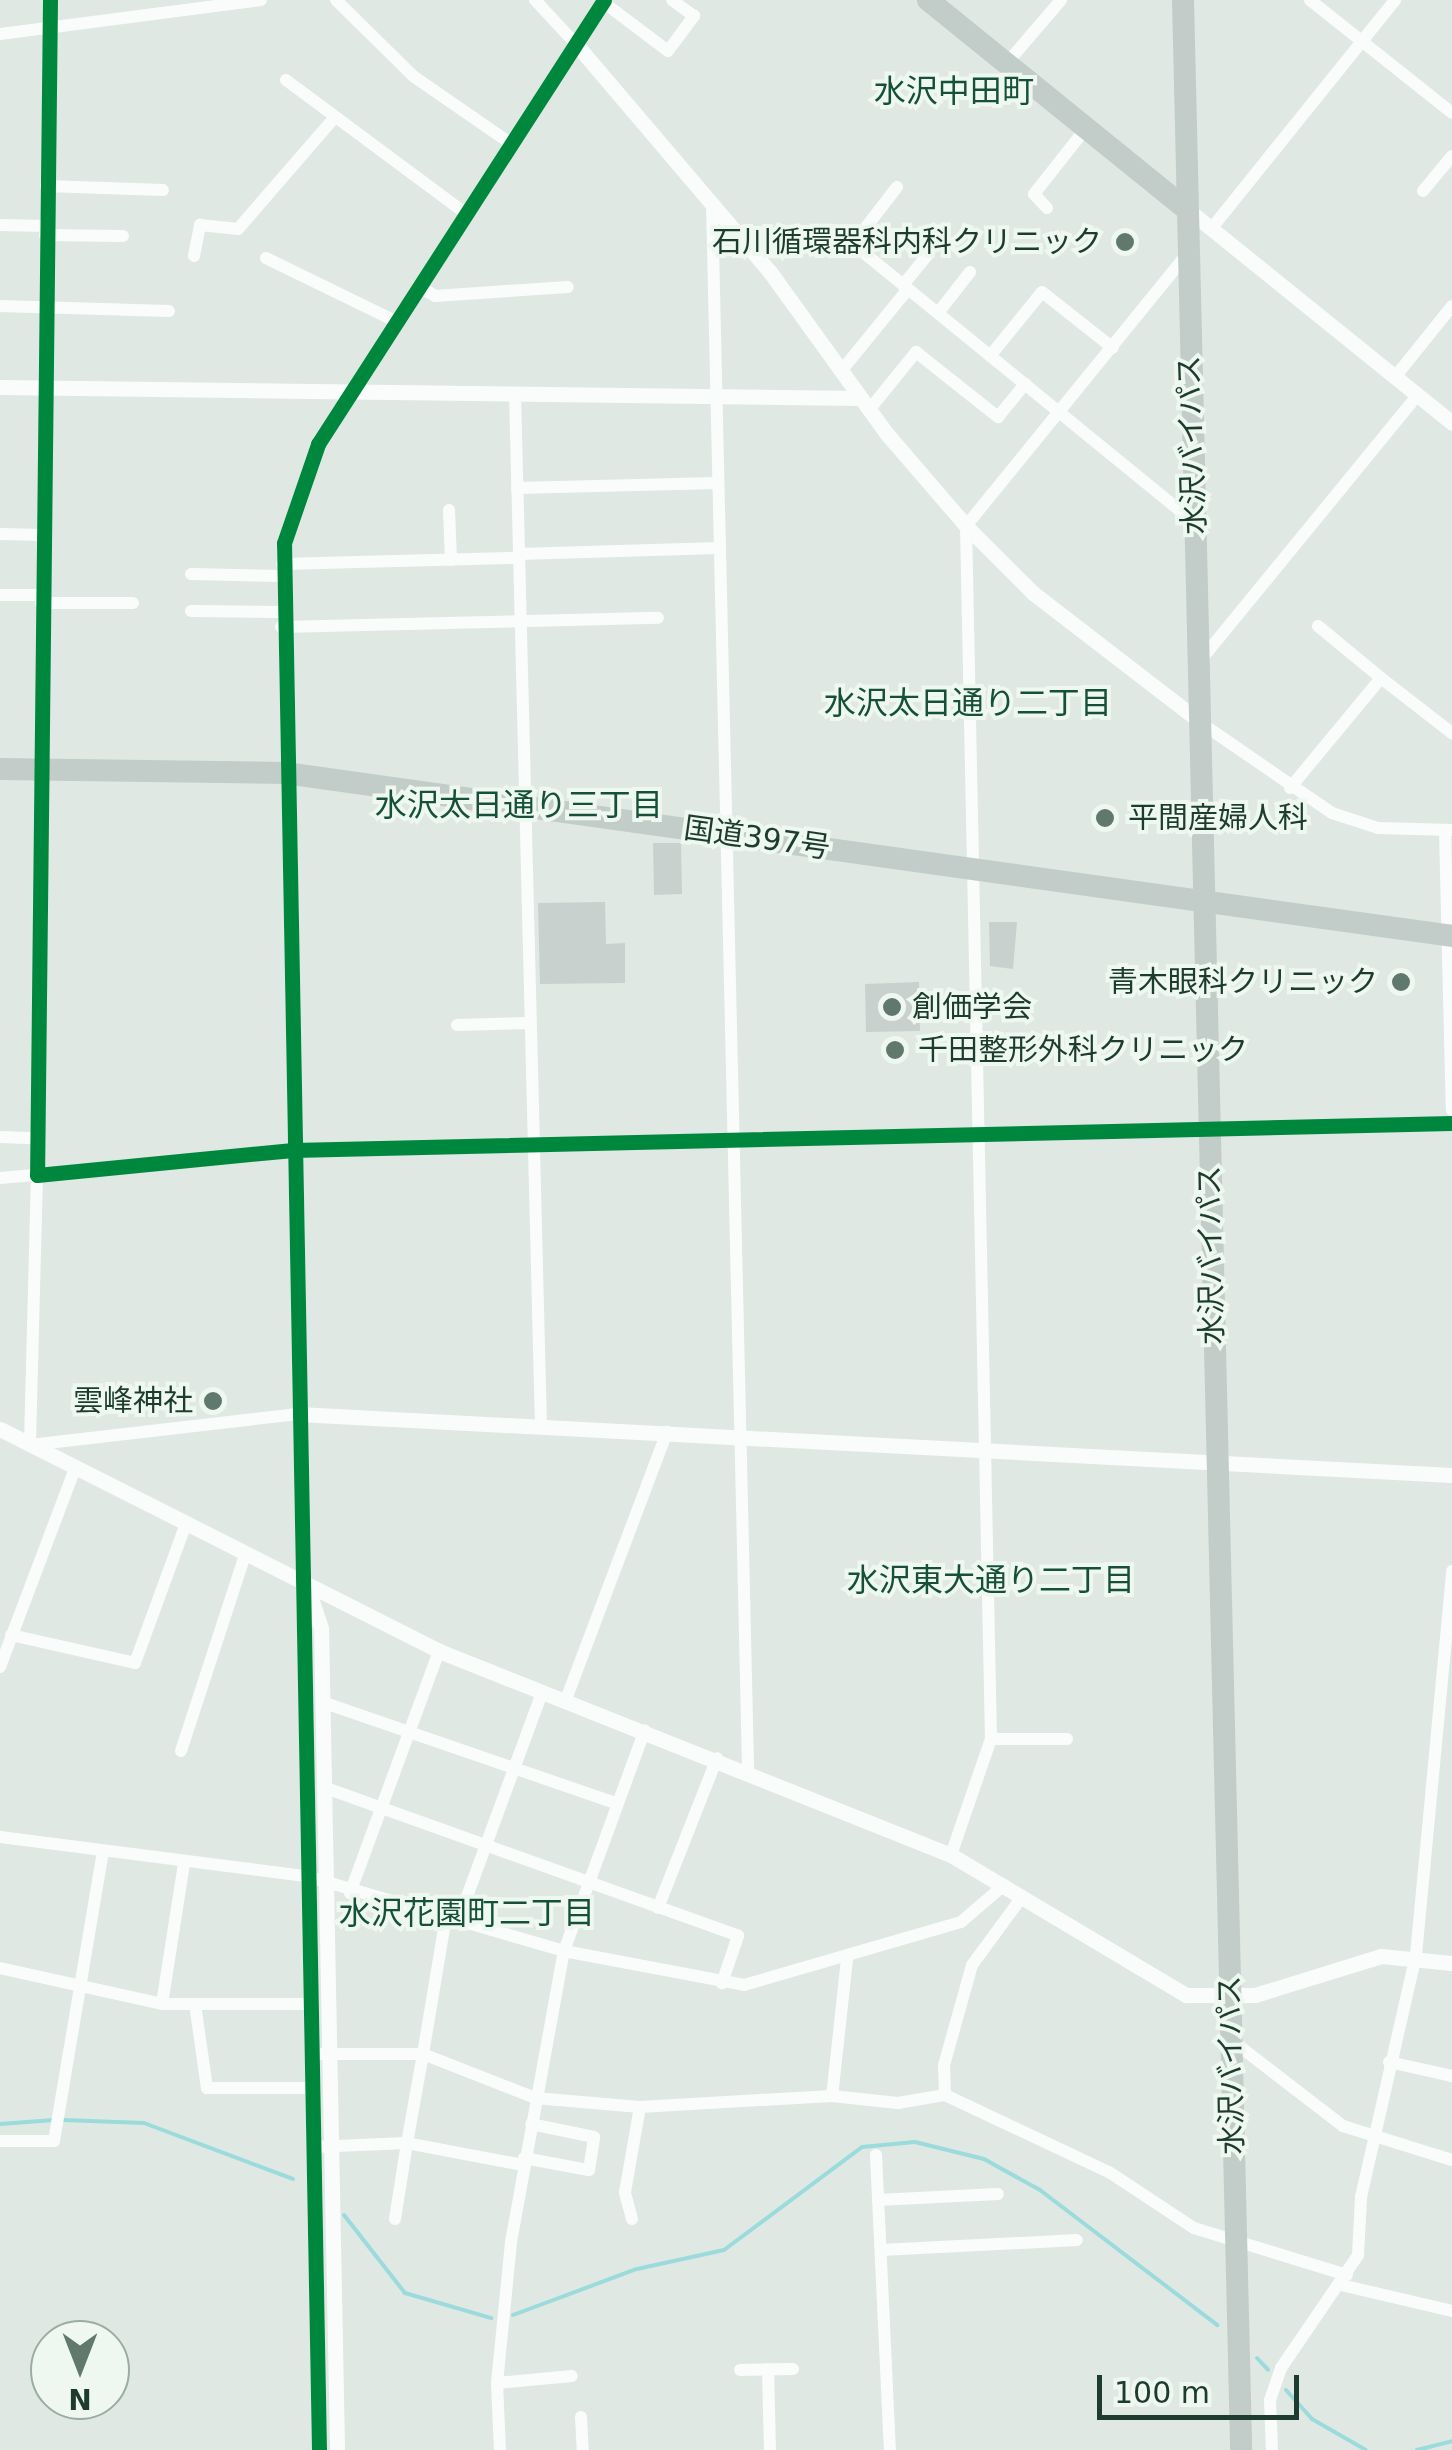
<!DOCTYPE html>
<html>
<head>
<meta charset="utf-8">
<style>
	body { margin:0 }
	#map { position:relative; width:1452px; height:2450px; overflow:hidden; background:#e0e8e4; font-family:"DejaVu Sans","Noto Sans JP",sans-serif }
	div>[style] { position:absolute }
	.stream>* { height:4px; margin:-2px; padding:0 2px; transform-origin:2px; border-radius:2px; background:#9bdbdc }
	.building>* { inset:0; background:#c8d1cd }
	.minor>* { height:12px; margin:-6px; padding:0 6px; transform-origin:6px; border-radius:6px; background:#fafcfb }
	.tertiary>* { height:15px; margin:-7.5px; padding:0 7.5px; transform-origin:7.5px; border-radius:7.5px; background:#fafcfb }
	.trunk>* { height:22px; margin:-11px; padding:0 11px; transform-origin:11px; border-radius:11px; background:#c2ccc8 }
	.cycleway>* { height:15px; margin:-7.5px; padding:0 7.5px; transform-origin:7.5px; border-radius:7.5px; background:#00873e }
	.dots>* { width:28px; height:28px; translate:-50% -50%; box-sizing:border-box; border:5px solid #eef8f1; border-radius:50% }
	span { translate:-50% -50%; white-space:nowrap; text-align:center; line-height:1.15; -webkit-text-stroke:8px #eef8f1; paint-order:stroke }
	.poi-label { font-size:30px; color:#1d3c2f }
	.right { translate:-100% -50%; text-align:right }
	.left { translate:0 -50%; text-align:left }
	.street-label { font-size:30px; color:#1d3c2f }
	.neighbourhood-label { font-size:32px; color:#17503a }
	.north { position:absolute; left:30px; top:2320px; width:100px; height:100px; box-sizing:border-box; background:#eef8f1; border:2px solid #9aada3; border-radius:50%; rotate:180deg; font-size:28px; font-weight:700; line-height:40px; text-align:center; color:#1d3c2f }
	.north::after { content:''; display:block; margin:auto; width:35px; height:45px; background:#61786e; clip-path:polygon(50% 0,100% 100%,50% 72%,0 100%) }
	.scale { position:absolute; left:1097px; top:2375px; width:202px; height:45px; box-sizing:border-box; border:5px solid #1d3c2f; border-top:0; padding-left:12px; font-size:30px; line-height:35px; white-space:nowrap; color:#1d3c2f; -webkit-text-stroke:8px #eef8f1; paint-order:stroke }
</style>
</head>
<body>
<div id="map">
	<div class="stream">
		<div style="left:63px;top:2120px;width:81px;rotate:2.1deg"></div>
		<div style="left:144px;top:2123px;width:159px;rotate:20.6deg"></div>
		<div style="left:0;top:2124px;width:54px;rotate:-4.2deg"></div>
		<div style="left:344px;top:2215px;width:99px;rotate:52deg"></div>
		<div style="left:405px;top:2293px;width:90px;rotate:16.2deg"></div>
		<div style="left:513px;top:2315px;width:132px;rotate:-20.4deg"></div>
		<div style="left:637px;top:2269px;width:89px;rotate:-12.3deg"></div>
		<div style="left:724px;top:2250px;width:172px;rotate:-36.7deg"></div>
		<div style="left:862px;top:2147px;width:53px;rotate:-5.4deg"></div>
		<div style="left:915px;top:2142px;width:71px;rotate:13.8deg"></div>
		<div style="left:984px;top:2159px;width:64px;rotate:29deg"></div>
		<div style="left:1040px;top:2190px;width:223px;rotate:37.3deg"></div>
		<div style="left:1257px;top:2358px;width:16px;rotate:47deg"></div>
		<div style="left:1286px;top:2390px;width:39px;rotate:48deg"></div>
		<div style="left:1312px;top:2419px;width:62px;rotate:29.9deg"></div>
		<div style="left:1417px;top:2450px;width:36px;rotate:-14deg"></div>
	</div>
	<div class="building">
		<div style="clip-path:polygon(653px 843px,681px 843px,682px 894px,654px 895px)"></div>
		<div style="clip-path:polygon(605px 902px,606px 944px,625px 943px,625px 983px,540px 984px,538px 903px)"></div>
		<div style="clip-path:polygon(989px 922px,1017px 922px,1013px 969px,990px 966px)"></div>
		<div style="clip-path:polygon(919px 982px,920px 1031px,866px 1032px,865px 984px)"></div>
	</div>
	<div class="minor">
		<div style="left:50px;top:0;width:1175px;rotate:90.63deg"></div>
		<div style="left:37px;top:1175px;width:257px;rotate:-5.6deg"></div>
		<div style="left:293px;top:1150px;width:1159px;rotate:-1.33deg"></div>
		<div style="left:336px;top:0;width:108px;rotate:44.6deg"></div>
		<div style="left:413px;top:76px;width:118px;rotate:34.6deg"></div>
		<div style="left:535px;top:0;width:59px;rotate:47.1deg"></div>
		<div style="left:1310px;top:0;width:181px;rotate:38.5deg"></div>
		<div style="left:603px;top:2px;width:81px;rotate:37deg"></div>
		<div style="left:668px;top:51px;width:44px;rotate:-53.4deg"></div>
		<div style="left:694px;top:16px;width:27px;rotate:-144deg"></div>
		<div style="left:0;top:34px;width:263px;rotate:-7.4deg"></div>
		<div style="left:1007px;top:63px;width:83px;rotate:-49.4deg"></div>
		<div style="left:286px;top:80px;width:223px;rotate:36.6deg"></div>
		<div style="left:46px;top:186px;width:117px;rotate:2deg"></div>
		<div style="left:897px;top:187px;width:72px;rotate:127.7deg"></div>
		<div style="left:853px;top:244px;width:440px;rotate:39.2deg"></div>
		<div style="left:1423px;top:191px;width:45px;rotate:-50.4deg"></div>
		<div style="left:712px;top:203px;width:1567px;rotate:88.68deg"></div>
		<div style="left:1047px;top:208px;width:19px;rotate:-133deg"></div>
		<div style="left:1034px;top:194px;width:85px;rotate:-51.7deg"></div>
		<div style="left:0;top:225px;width:46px;rotate:1.2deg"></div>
		<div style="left:1211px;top:229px;width:294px;rotate:-51.2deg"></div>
		<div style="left:45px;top:235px;width:78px;rotate:0.7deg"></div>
		<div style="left:194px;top:256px;width:32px;rotate:-79deg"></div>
		<div style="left:200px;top:225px;width:38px;rotate:6deg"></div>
		<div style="left:238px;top:229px;width:148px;rotate:-49.1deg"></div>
		<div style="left:266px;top:258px;width:144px;rotate:26deg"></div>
		<div style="left:903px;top:285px;width:41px;rotate:-50.9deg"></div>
		<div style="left:418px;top:286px;width:20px;rotate:30deg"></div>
		<div style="left:435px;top:296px;width:133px;rotate:-3.9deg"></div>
		<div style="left:0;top:306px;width:169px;rotate:1.7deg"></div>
		<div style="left:938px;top:313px;width:52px;rotate:-52deg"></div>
		<div style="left:990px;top:356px;width:82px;rotate:-50.9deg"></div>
		<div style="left:1042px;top:292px;width:90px;rotate:38.3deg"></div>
		<div style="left:842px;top:370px;width:104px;rotate:-50.8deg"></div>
		<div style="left:1395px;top:377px;width:91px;rotate:-51.2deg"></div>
		<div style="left:515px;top:393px;width:1033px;rotate:88.56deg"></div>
		<div style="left:869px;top:410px;width:75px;rotate:-51deg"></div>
		<div style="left:916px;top:352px;width:105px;rotate:38.4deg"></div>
		<div style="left:998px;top:417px;width:43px;rotate:-50.7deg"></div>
		<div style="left:517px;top:488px;width:201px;rotate:-1.4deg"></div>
		<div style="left:449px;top:510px;width:50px;rotate:87.7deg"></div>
		<div style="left:0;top:534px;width:42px;rotate:1.4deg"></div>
		<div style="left:519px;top:554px;width:200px;rotate:-1.7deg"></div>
		<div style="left:282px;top:564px;width:237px;rotate:-1.5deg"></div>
		<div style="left:191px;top:574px;width:90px;rotate:1.3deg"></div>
		<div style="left:0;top:595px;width:41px"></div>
		<div style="left:41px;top:603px;width:92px"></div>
		<div style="left:191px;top:611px;width:89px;rotate:0.6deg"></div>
		<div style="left:1318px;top:626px;width:82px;rotate:39.5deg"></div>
		<div style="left:281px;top:627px;width:377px;rotate:-1.4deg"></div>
		<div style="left:1200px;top:661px;width:344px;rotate:-50.7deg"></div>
		<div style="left:1201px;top:723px;width:159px;rotate:34.5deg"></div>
		<div style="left:1332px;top:813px;width:48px;rotate:18.1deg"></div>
		<div style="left:1378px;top:828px;width:74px;rotate:1.5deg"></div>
		<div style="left:1290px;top:788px;width:143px;rotate:-50.4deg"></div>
		<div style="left:1381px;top:678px;width:90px;rotate:37.8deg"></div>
		<div style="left:1445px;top:831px;width:279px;rotate:88.6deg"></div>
		<div style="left:457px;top:1025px;width:73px;rotate:-1.6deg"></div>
		<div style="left:0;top:1137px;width:34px;rotate:2deg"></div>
		<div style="left:0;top:1178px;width:37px;rotate:-5deg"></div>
		<div style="left:37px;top:1175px;width:270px;rotate:91.5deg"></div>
		<div style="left:30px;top:1445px;width:270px;rotate:-6.6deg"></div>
		<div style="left:11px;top:1635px;width:127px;rotate:12.7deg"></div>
		<div style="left:135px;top:1663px;width:146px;rotate:-69.9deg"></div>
		<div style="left:0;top:1667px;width:213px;rotate:-69.3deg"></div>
		<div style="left:322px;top:1702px;width:311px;rotate:19deg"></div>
		<div style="left:565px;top:1702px;width:289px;rotate:-69.3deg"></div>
		<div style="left:991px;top:1739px;width:76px"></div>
		<div style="left:181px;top:1751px;width:206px;rotate:-71.9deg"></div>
		<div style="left:323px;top:1787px;width:441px;rotate:19.7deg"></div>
		<div style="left:738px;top:1936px;width:50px;rotate:108.8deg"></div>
		<div style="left:0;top:1837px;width:308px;rotate:7.3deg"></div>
		<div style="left:306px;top:1876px;width:269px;rotate:16.2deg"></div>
		<div style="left:564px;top:1951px;width:183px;rotate:10.7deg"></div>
		<div style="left:744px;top:1985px;width:226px;rotate:-16.2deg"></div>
		<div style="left:961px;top:1922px;width:57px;rotate:-40.7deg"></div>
		<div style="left:951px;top:1855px;width:123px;rotate:-71deg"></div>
		<div style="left:991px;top:1739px;width:1213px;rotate:-91.18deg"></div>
		<div style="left:966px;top:526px;width:347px;rotate:-50.9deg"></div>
		<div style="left:350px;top:1893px;width:258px;rotate:-69.8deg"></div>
		<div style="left:1022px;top:1897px;width:84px;rotate:126.3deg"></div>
		<div style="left:972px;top:1965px;width:104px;rotate:105.6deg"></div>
		<div style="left:944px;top:2065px;width:30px;rotate:88deg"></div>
		<div style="left:945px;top:2095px;width:181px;rotate:25.2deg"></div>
		<div style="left:1109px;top:2172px;width:102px;rotate:33.4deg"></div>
		<div style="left:1194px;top:2228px;width:160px;rotate:17.1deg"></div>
		<div style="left:658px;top:1908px;width:161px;rotate:-68.5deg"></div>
		<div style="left:458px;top:1921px;width:243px;rotate:-69.8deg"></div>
		<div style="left:847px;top:1959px;width:138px;rotate:96.2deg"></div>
		<div style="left:832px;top:2096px;width:66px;rotate:6.1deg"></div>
		<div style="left:898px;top:2103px;width:48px;rotate:-9.7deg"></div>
		<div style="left:0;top:1968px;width:166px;rotate:12.5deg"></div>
		<div style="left:162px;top:2004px;width:148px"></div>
		<div style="left:162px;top:2004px;width:143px;rotate:-81.1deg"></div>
		<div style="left:195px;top:2004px;width:85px;rotate:81.9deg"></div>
		<div style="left:207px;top:2088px;width:105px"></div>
		<div style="left:1230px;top:2039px;width:143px;rotate:37.6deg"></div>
		<div style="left:1343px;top:2126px;width:114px;rotate:17.3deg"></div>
		<div style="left:320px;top:2054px;width:103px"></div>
		<div style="left:423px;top:2054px;width:140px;rotate:-80.5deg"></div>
		<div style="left:1389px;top:2062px;width:65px;rotate:12.5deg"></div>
		<div style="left:0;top:2141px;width:54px"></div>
		<div style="left:54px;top:2141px;width:293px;rotate:-80.4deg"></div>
		<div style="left:313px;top:2147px;width:94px;rotate:-2.4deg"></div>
		<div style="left:407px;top:2143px;width:77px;rotate:99deg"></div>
		<div style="left:876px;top:2155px;width:295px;rotate:87.3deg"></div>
		<div style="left:524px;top:2158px;width:66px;rotate:10.5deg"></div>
		<div style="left:589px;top:2170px;width:33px;rotate:-81deg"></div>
		<div style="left:594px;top:2137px;width:64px;rotate:-168.3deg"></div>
		<div style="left:523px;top:2165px;width:118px;rotate:-169.3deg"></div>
		<div style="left:407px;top:2143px;width:90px;rotate:-79.8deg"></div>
		<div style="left:423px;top:2054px;width:120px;rotate:21.4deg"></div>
		<div style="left:535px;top:2098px;width:105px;rotate:4.9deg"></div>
		<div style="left:640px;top:2107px;width:192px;rotate:-3.3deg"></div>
		<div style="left:878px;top:2200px;width:120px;rotate:-2.9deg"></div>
		<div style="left:632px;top:2219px;width:28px;rotate:-105deg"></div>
		<div style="left:625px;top:2192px;width:86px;rotate:-80deg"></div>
		<div style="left:881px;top:2250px;width:196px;rotate:-2.9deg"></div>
		<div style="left:1341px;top:2285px;width:114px;rotate:13.2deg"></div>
		<div style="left:768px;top:2369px;width:81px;rotate:88.6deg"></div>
		<div style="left:740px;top:2370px;width:53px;rotate:-1.1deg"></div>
		<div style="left:497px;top:2383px;width:75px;rotate:-5.3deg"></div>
		<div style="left:581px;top:2417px;width:33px;rotate:87deg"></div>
		<div style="left:500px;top:2450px;width:67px;rotate:-92.6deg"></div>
		<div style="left:497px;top:2383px;width:142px;rotate:-84.3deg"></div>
		<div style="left:511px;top:2242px;width:296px;rotate:-79.7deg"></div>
		<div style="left:564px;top:1951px;width:235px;rotate:-69.9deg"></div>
		<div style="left:1272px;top:2450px;width:50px;rotate:-92.3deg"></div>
		<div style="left:1270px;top:2400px;width:34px;rotate:-71deg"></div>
		<div style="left:1281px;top:2368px;width:137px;rotate:-55.7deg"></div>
		<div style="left:1358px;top:2255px;width:58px;rotate:-87deg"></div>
		<div style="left:1361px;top:2197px;width:248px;rotate:-77.2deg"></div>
		<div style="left:1416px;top:1955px;width:386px;rotate:-84.6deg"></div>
	</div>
	<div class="tertiary">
		<div style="left:575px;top:43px;width:301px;rotate:49.6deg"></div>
		<div style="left:770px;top:272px;width:200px;rotate:54.2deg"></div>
		<div style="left:887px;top:434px;width:121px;rotate:49.3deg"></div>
		<div style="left:966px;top:526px;width:95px;rotate:45deg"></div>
		<div style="left:1033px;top:593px;width:210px;rotate:37.6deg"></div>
		<div style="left:1187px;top:209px;width:341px;rotate:38.9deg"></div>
		<div style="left:0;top:387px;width:861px;rotate:0.73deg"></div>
		<div style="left:298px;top:1414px;width:1156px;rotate:3.03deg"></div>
		<div style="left:0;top:1429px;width:492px;rotate:26.8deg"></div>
		<div style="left:439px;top:1651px;width:551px;rotate:21.72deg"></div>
		<div style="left:951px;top:1855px;width:274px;rotate:30.8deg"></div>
		<div style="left:1186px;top:1995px;width:69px"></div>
		<div style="left:1255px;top:1995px;width:132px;rotate:-17.2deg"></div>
		<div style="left:1381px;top:1956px;width:71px;rotate:5.6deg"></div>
		<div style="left:308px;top:1589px;width:41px;rotate:71.6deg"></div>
		<div style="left:321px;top:1628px;width:822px;rotate:88.88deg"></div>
		<div style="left:319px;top:2450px;width:1907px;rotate:-91.05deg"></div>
		<div style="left:284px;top:543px;width:105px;rotate:-71deg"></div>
		<div style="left:318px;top:444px;width:528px;rotate:-57.21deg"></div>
	</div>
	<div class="trunk">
		<div style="left:928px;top:0;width:329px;rotate:39deg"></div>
		<div style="left:1183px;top:0;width:2451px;rotate:88.64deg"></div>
		<div style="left:0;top:769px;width:285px;rotate:0.8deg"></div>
		<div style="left:285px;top:773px;width:1178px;rotate:7.95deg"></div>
	</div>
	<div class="cycleway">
		<div style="left:50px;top:0;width:1175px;rotate:90.63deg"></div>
		<div style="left:37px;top:1175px;width:257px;rotate:-5.6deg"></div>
		<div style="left:293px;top:1150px;width:1159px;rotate:-1.33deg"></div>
		<div style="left:319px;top:2450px;width:1907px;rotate:-91.05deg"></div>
		<div style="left:284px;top:543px;width:105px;rotate:-71deg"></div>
		<div style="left:318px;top:444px;width:528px;rotate:-57.21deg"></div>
	</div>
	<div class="dots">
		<div style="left:1125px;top:242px;background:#61786e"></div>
		<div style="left:1105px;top:818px;background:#61786e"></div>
		<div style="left:1401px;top:982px;background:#61786e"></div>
		<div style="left:892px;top:1007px;background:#61786e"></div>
		<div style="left:895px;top:1050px;background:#61786e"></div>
		<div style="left:213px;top:1401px;background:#61786e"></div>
	</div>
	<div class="poi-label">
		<span class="right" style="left:1102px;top:242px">石川循環器科内科クリニック</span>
		<span class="left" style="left:1128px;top:818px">平間産婦人科</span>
		<span class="right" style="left:1378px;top:982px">青木眼科クリニック</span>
		<span class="left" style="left:912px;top:1007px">創価学会</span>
		<span class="left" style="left:918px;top:1050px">千田整形外科クリニック</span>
		<span class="right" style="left:193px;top:1401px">雲峰神社</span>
	</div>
	<div class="street-label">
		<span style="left:1192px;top:445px;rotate:-92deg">水沢バイパス</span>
		<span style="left:757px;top:838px;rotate:8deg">国道397号</span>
		<span style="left:1211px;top:1255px;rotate:-91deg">水沢バイパス</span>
		<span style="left:1231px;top:2065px;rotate:-91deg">水沢バイパス</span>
	</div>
	<div class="neighbourhood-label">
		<span style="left:954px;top:91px">水沢中田町</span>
		<span style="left:968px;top:703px">水沢太日通り二丁目</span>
		<span style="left:519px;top:805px">水沢太日通り三丁目</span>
		<span style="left:991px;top:1580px">水沢東大通り二丁目</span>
		<span style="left:467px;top:1913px">水沢花園町二丁目</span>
	</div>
	<div class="north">N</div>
	<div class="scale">100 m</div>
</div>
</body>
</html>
